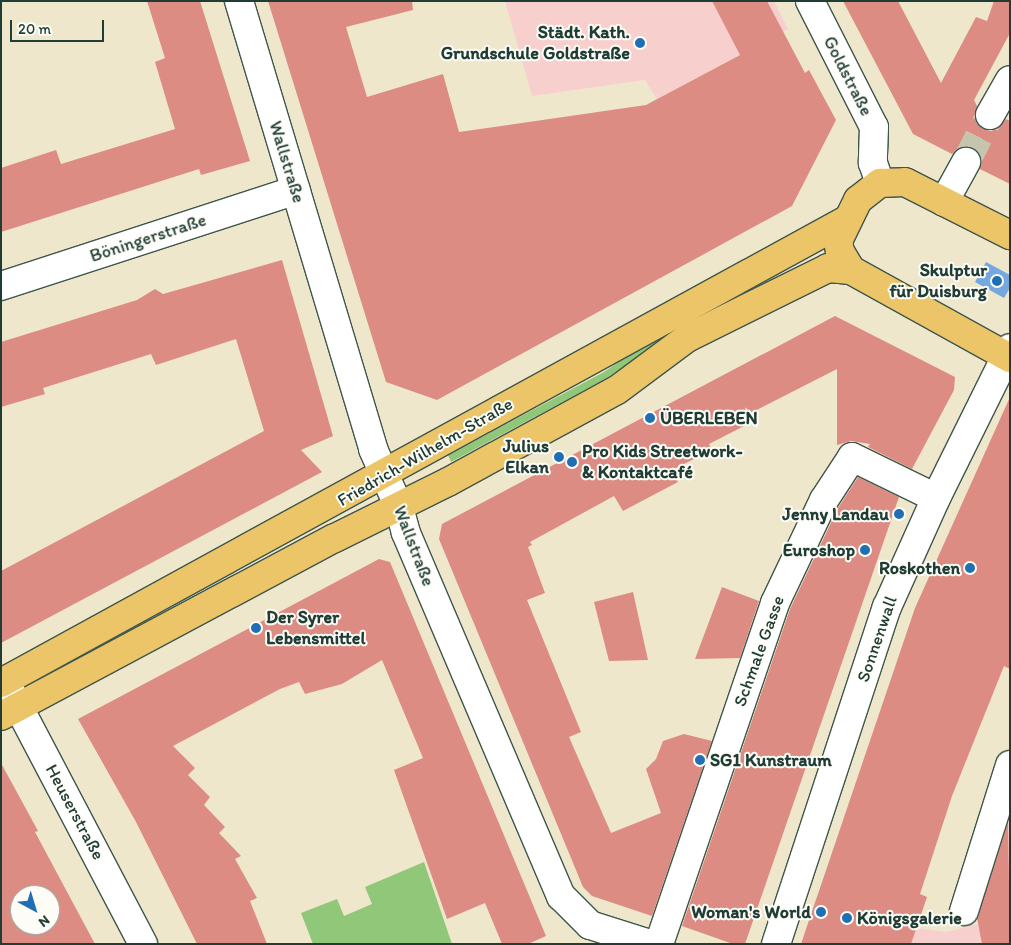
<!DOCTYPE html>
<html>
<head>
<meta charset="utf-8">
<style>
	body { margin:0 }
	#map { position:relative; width:1011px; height:945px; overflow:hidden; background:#eee7cb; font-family:Itim,sans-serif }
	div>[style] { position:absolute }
	.built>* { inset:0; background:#f7d0ce }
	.green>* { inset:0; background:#91c778 }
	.water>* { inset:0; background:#75a7e1 }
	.building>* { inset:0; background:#dd8c84 }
	.minor-tunnel>* { height:28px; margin-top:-14px; transform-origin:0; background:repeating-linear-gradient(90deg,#c5c5ad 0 28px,transparent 0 42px) }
	.roads { filter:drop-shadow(1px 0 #3e564b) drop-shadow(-1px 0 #3e564b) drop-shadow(0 1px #3e564b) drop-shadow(0 -1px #3e564b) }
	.minor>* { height:28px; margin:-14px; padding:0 14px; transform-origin:14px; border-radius:14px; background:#fff }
	.major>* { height:28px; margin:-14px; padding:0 14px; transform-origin:14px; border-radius:14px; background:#ecc569 }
	.dots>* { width:14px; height:14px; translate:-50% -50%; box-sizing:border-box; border:2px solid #fdfcf7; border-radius:50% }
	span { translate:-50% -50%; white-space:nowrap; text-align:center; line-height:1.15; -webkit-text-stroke:4px #fdfcf7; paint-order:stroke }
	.poi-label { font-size:18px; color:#1f3d34; font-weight:700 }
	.right { translate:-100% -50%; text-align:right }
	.left { translate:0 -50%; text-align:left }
	.street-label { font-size:18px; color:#1f3d34 }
	.frame { position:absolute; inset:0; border:2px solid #1f3d34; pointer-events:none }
	.north { position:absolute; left:10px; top:885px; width:50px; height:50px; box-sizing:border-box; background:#fdfcf7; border:1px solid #a4b0a9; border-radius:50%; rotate:141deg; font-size:14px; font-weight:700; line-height:20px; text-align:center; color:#1f3d34 }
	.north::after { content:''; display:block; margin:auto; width:18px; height:22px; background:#1f6fb2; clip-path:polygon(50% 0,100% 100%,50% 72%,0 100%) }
	.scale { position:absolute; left:10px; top:20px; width:94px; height:22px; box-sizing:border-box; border:2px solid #1f3d34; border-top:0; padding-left:6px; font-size:15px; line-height:18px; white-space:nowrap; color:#1f3d34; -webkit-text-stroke:4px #fdfcf7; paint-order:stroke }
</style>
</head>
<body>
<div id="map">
	<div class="built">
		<div style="clip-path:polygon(505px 1px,774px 1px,788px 29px,657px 99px,645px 80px,532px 96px)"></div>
		<div style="clip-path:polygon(1010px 809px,1010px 944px,804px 944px,804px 934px,816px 897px,916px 928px,947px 932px,978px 924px,976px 909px)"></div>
	</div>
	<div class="green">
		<div style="clip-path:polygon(784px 263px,787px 269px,685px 324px,607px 378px,451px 462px,448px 455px,604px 372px,646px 343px)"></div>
		<div style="clip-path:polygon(424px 862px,452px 944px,313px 944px,301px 913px,337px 899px,344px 916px,372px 904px,365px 887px)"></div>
	</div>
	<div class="water">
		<div style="clip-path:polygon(986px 262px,1010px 275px,1010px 288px,1004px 298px,975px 282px)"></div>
	</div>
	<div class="building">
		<div style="clip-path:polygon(147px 1px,200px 1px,250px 161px,201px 175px,199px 169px,1px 232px,1px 168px,56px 150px,61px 164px,175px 129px,155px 62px,165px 58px)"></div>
		<div style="clip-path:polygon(268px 1px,412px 1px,413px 10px,346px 27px,367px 97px,443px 74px,459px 132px,646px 105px,740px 55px,712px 1px,767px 1px,805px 73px,809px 70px,836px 120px,792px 206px,437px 400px,386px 382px)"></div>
		<div style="clip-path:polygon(843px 1px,898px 1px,941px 83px,976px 17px,987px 21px,994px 1px,1010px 1px,1010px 33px,974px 100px,977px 106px,976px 122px,982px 128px,991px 131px,998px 128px,1006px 119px,1010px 121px,1010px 184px,980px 169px,980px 154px,973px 148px,958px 148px,952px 154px,913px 134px)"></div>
		<div style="clip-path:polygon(282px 260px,333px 436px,301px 450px,322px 472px,1px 643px,1px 571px,264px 431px,236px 339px,156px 365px,151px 354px,43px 388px,45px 394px,1px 407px,1px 342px,137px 300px,155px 289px,163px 294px)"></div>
		<div style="clip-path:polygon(835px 316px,955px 377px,954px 390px,912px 469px,868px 447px,870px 444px,851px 441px,837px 445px,837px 369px,745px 416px,748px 424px,709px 444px,712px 450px,672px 470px,678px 482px,623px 511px,614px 496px,530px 542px,532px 545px,528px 547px,545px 593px,527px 600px,581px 732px,569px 737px,611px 833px,661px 813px,646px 769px,656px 759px,663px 741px,684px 734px,712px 741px,652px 916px,592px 896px,583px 887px,439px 539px,442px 524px)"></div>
		<div style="clip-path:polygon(1010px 397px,1010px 669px,1004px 666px,952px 796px,920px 894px,927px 897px,911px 944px,801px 944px,915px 608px)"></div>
		<div style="clip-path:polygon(858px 477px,899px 497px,745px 944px,733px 944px,682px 926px,790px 609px,838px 508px)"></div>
		<div style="clip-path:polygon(379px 559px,390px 562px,546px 936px,528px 944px,502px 944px,485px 903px,447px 919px,394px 770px,423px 758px,382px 660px,342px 684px,305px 694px,299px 682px,280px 689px,173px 746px,195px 768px,188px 775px,210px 797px,204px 805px,225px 827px,219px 833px,241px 856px,235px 859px,257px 898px,250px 901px,267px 944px,197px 944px,136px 822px,78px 719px)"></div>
		<div style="clip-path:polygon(722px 587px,759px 601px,740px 658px,695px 659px)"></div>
		<div style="clip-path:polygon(633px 592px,648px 660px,609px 661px,594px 602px)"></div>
		<div style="clip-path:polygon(evenodd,1px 763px,38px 831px,35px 832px,95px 944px,1px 944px,1px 763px,20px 895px,50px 895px,50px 925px,20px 925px,20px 895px)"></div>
		<div style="clip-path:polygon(1008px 822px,1010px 944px,982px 944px,977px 918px)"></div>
	</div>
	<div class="minor-tunnel">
		<div style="left:966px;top:162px;width:53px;rotate:-62.9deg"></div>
	</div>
	<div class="roads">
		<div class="minor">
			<div style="left:239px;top:1px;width:468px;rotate:73.3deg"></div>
			<div style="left:373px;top:449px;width:64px;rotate:65.9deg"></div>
			<div style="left:399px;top:507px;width:27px;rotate:75deg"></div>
			<div style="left:406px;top:533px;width:395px;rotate:66.9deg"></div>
			<div style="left:561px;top:896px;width:41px;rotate:45deg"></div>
			<div style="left:590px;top:925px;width:63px;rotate:17.6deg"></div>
			<div style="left:810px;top:1px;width:141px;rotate:63.1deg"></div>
			<div style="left:874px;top:127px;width:36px;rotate:92deg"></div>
			<div style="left:873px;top:163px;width:21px;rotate:71deg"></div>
			<div style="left:990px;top:115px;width:40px;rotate:-60.3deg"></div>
			<div style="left:944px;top:202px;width:46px;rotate:-61.2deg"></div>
			<div style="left:1px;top:286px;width:310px;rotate:-18deg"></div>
			<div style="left:5px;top:681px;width:297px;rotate:62.3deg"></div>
			<div style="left:964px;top:911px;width:153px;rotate:-72.5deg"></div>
			<div style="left:659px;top:944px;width:360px;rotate:-71.2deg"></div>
			<div style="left:775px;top:603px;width:114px;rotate:-64.6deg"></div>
			<div style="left:824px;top:500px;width:51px;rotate:-56.9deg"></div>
			<div style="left:852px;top:457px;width:93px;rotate:26deg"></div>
			<div style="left:776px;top:944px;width:355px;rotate:-71.8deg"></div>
			<div style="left:887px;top:607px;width:120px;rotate:-65.8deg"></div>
			<div style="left:936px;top:498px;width:167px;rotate:-63.7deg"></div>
		</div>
		<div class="major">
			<div style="left:851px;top:270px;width:21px;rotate:-121deg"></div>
			<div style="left:840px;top:252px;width:11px;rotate:-100deg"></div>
			<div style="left:838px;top:241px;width:46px;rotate:-64deg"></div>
			<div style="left:858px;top:200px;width:28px;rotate:-38deg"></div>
			<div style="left:880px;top:183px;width:25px;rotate:-2deg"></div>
			<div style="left:905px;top:182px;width:118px;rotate:26.8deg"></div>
			<div style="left:1px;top:683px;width:966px;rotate:-28.71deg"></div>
			<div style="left:1px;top:716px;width:378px;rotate:-28.1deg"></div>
			<div style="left:335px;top:538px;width:126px;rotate:-26.4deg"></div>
			<div style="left:448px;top:482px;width:192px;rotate:-28.6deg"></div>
			<div style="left:617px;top:390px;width:87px;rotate:-36.6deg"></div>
			<div style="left:687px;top:338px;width:157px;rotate:-26.4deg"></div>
			<div style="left:828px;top:268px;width:23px;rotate:5deg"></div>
			<div style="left:851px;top:270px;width:182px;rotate:29deg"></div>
		</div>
	</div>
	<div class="dots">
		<div style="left:640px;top:43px;background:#1f6fb2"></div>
		<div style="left:997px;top:281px;background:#1f6fb2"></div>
		<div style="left:650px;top:418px;background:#1f6fb2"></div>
		<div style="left:559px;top:457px;background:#1f6fb2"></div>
		<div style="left:572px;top:462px;background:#1f6fb2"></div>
		<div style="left:899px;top:514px;background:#1f6fb2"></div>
		<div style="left:865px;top:550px;background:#1f6fb2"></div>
		<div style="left:970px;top:568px;background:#1f6fb2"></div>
		<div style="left:256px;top:628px;background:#1f6fb2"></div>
		<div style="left:700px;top:760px;background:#1f6fb2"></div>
		<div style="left:821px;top:912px;background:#1f6fb2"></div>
		<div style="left:847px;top:918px;background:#1f6fb2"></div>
	</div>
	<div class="poi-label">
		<span class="right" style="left:630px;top:43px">Städt. Kath.<br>Grundschule Goldstraße</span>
		<span class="right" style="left:987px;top:281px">Skulptur<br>für Duisburg</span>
		<span class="left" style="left:660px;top:418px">ÜBERLEBEN</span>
		<span class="right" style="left:549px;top:457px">Julius<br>Elkan</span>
		<span class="left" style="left:582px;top:462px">Pro Kids Streetwork-<br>&amp; Kontaktcafé</span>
		<span class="right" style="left:889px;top:514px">Jenny Landau</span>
		<span class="right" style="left:855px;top:550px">Euroshop</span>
		<span class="right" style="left:960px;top:568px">Roskothen</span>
		<span class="left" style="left:266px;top:628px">Der Syrer<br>Lebensmittel</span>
		<span class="left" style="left:710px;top:760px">SG1 Kunstraum</span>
		<span class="right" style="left:811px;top:912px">Woman's World</span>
		<span class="left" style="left:857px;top:918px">Königsgalerie</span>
	</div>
	<div class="street-label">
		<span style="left:848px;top:76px;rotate:63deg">Goldstraße</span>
		<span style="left:287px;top:162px;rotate:73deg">Wallstraße</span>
		<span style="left:148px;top:238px;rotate:-18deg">Böningerstraße</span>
		<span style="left:425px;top:452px;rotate:-30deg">Friedrich-Wilhelm-Straße</span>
		<span style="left:414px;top:546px;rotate:69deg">Wallstraße</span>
		<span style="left:877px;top:639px;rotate:-71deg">Sonnenwall</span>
		<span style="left:759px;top:651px;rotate:-70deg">Schmale Gasse</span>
		<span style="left:75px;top:812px;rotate:62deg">Heuserstraße</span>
	</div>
	<div class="frame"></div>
	<div class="north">N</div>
	<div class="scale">20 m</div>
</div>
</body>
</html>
